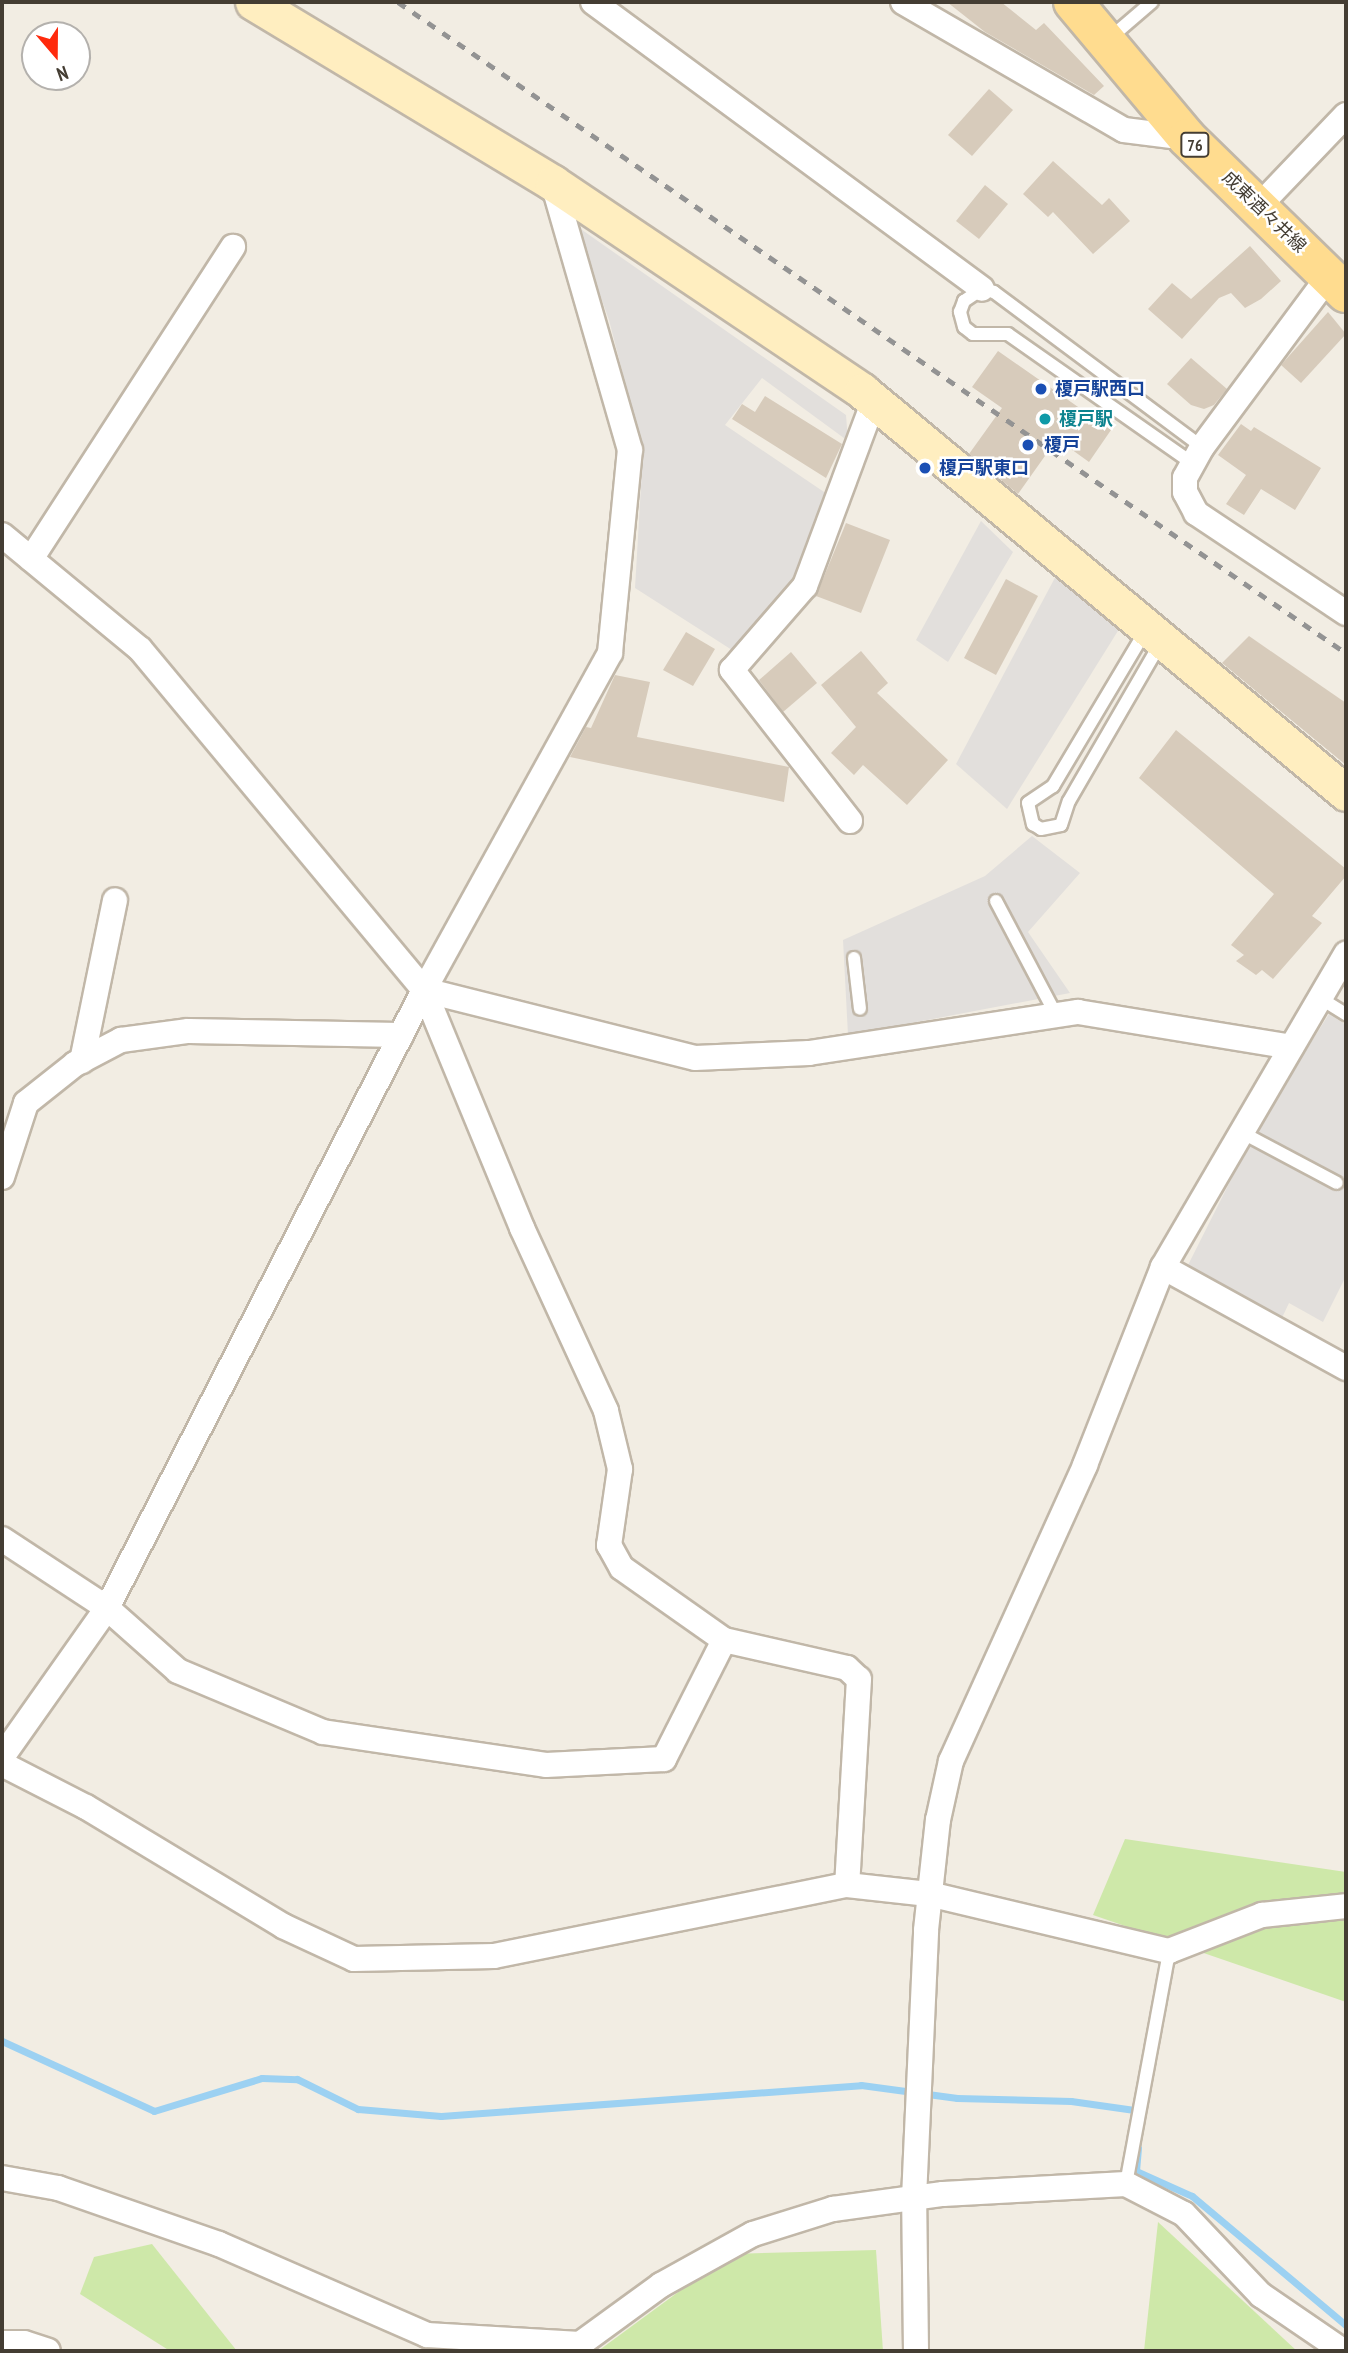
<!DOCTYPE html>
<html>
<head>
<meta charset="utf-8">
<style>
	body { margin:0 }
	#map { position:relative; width:1348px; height:2353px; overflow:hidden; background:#f2ede3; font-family:"PT Sans Narrow","Noto Sans JP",sans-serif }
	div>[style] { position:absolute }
	.green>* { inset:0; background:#cee8a9 }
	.parking>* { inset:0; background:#e2dfdc }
	.stream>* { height:7px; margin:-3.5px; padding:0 3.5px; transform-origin:3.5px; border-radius:3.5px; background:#9cd1f2 }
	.building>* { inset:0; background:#d7cbbb }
	.roads { filter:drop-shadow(2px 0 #c1b7a8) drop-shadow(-2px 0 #c1b7a8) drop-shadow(0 2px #c1b7a8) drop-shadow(0 -2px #c1b7a8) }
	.lane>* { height:12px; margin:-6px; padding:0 6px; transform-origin:6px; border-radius:6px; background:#fff }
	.street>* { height:24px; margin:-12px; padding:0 12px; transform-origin:12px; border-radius:12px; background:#fff }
	.secondary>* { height:35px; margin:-17.5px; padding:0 17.5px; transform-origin:17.5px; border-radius:17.5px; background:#ffeec0 }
	.primary>* { height:38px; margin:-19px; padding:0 19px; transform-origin:19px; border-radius:19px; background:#ffdc8f }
	.rail>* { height:5px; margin-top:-2.5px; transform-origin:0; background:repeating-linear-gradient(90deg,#939393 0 9px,transparent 0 18px) }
	.dots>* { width:19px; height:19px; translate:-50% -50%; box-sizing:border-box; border:4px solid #fff; border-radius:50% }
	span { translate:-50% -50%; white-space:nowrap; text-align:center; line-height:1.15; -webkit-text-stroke:5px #fff; paint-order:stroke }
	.shield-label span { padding:2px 5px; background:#fff; border:2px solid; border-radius:5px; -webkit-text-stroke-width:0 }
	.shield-label { font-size:16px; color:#443d33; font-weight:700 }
	.street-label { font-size:18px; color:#443d33 }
	.transit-label { font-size:18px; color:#164399; font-weight:700 }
	.left { translate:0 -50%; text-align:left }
	.culture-label { font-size:18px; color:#0d838f; font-weight:700 }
	.frame { position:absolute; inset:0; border:4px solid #443d33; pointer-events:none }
	.north { position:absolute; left:21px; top:21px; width:70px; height:70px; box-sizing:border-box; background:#fff; border:2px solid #b4b1ad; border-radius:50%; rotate:160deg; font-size:19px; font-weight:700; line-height:28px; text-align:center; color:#443d33 }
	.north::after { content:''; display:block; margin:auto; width:24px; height:32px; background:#ff2a0d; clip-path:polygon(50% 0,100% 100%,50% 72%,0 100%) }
</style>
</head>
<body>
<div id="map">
	<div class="green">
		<div style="clip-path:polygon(1125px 1839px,1346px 1872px,1346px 2002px,1093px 1915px)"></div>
		<div style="clip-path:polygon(1158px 2222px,1297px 2351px,1144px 2351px)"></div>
		<div style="clip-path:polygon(152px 2244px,237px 2351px,170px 2351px,80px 2294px,94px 2257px)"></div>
		<div style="clip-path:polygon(876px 2250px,883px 2351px,598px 2351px,730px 2254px)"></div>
	</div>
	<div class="parking">
		<div style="clip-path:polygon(575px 225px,846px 415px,848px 441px,762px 378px,725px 425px,827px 494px,798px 578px,732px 650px,635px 588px,643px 452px,609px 320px)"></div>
		<div style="clip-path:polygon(981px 521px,1013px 552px,948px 662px,916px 640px)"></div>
		<div style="clip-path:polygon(1058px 572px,1121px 626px,1007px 809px,956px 764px)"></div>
		<div style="clip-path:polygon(1032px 836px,1080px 873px,1028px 932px,1070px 993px,848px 1035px,843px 940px,985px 876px)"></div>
		<div style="clip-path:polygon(1329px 1014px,1346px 1025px,1346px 1276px,1323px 1322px,1289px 1303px,1279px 1324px,1185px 1271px,1257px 1128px)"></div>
	</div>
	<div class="stream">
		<div style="left:2px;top:2041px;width:167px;rotate:24.7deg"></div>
		<div style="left:154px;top:2111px;width:113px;rotate:-17deg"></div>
		<div style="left:262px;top:2078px;width:35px;rotate:2deg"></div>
		<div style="left:297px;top:2079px;width:68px;rotate:26.2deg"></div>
		<div style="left:358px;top:2109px;width:83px;rotate:4.8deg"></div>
		<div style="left:441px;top:2116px;width:421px;rotate:-4.2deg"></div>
		<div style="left:861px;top:2085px;width:97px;rotate:7.7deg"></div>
		<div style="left:957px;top:2098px;width:114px;rotate:1.5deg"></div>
		<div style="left:1071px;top:2101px;width:71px;rotate:8.1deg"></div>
		<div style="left:1138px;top:2148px;width:23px;rotate:95deg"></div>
		<div style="left:1136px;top:2171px;width:61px;rotate:24.1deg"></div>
		<div style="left:1192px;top:2196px;width:201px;rotate:40deg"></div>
	</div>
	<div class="building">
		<div style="clip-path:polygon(947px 2px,1001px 2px,1036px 30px,1044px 23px,1104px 86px,1094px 95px,985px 32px)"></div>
		<div style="clip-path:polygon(989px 89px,1013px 110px,972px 156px,948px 135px)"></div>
		<div style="clip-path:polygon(1053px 161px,1102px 205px,1109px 198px,1130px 221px,1093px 254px,1053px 212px,1048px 217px,1023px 194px)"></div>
		<div style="clip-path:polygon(985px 185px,1008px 204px,979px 239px,956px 221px)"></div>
		<div style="clip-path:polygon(1250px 246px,1281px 281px,1261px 299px,1245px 308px,1231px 293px,1219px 298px,1182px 339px,1148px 309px,1172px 283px,1191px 299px)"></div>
		<div style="clip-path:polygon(1328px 312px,1346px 334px,1301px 383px,1281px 365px)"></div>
		<div style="clip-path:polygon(998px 351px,1111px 430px,1089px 462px,1057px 439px,1018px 494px,969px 454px,1002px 408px,972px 387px)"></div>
		<div style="clip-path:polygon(1191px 358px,1227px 389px,1214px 405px,1204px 409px,1191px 405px,1167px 384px)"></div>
		<div style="clip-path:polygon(765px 396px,842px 444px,826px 478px,732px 419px,742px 404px,755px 412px)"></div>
		<div style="clip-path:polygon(1241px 424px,1251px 431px,1254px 427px,1321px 468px,1295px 510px,1261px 489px,1244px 515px,1226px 504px,1246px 475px,1218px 455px)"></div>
		<div style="clip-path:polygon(846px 523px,890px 540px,861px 613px,816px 596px)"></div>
		<div style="clip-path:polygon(1006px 579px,1038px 596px,996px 675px,964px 658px)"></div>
		<div style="clip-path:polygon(686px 632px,715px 649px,693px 686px,663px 670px)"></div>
		<div style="clip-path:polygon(1249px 636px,1346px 703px,1346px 765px,1222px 663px)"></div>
		<div style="clip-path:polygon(861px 651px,888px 683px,877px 693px,948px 760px,907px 805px,863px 765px,854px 775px,831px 753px,856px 727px,821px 685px)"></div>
		<div style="clip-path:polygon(791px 652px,817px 683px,783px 712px,759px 680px)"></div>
		<div style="clip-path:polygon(615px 675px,650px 682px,637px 737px,789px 767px,784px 802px,570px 757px,586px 727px,591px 728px)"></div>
		<div style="clip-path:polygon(1176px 730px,1346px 869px,1346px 876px,1312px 916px,1322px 923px,1273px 979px,1262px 970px,1256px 975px,1236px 961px,1244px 955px,1231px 945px,1274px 894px,1139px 778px)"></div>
	</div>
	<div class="roads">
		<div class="lane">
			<div style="left:1110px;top:38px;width:55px;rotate:-40.6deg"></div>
			<div style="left:1192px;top:463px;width:225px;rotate:-145deg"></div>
			<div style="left:1008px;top:334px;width:35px;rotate:180deg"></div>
			<div style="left:973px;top:334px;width:11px;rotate:-142deg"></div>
			<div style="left:964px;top:327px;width:16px;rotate:-105deg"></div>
			<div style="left:960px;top:312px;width:12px;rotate:-70deg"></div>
			<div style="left:964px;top:301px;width:22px;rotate:-34deg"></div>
			<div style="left:982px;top:289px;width:12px;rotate:14deg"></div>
			<div style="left:994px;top:292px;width:259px;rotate:36.7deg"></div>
			<div style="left:1146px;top:630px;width:182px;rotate:120.8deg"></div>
			<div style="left:1053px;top:786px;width:30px;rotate:146deg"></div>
			<div style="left:1028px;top:803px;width:22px;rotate:77deg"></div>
			<div style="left:1033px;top:824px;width:9px;rotate:32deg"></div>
			<div style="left:1041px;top:829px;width:20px;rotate:-11deg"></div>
			<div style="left:1061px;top:825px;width:25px;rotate:-72deg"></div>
			<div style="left:1069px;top:801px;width:184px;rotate:-59.9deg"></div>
			<div style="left:996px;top:901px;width:129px;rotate:62.2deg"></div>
			<div style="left:854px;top:958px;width:51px;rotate:83.3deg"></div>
			<div style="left:1320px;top:998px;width:31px;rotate:32deg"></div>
			<div style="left:1243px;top:1133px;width:106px;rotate:28deg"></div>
			<div style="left:1126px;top:2184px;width:237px;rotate:-79.5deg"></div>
		</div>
		<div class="street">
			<div style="left:593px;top:2px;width:483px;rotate:36.4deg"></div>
			<div style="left:903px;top:2px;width:255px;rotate:30.1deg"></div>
			<div style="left:1124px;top:130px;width:64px;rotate:7.2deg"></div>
			<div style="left:1259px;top:206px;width:126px;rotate:-46.3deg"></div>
			<div style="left:1329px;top:276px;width:213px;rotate:126.6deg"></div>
			<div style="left:1202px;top:447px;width:35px;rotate:119deg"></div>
			<div style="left:1185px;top:478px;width:14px;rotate:90deg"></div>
			<div style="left:1185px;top:492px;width:24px;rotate:62deg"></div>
			<div style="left:1196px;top:513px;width:180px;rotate:33.7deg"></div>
			<div style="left:2px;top:535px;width:179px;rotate:39.6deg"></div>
			<div style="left:140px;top:649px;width:444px;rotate:50.2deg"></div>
			<div style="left:424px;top:990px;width:257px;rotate:67.6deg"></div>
			<div style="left:522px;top:1228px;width:201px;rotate:65.3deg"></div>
			<div style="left:606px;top:1411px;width:60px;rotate:76.4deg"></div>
			<div style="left:620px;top:1469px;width:77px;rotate:98.2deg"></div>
			<div style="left:609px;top:1545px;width:26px;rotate:61deg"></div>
			<div style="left:622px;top:1568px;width:125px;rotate:35.2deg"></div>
			<div style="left:724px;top:1640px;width:126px;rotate:12.8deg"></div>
			<div style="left:847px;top:1668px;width:16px;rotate:43deg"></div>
			<div style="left:859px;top:1679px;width:206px;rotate:93.3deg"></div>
			<div style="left:31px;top:559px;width:372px;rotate:-57.1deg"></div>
			<div style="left:850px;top:821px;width:192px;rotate:-128deg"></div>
			<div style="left:732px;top:670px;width:111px;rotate:-49deg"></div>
			<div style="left:805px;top:586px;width:198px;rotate:-69.6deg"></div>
			<div style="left:424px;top:990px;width:279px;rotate:14.1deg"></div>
			<div style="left:695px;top:1058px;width:114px;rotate:-2.5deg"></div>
			<div style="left:809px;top:1053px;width:272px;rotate:-8.7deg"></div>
			<div style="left:1078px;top:1012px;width:216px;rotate:9.3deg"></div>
			<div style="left:82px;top:1061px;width:164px;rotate:-78.4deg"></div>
			<div style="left:2px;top:1177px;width:78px;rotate:-72deg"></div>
			<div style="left:26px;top:1103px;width:63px;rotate:-38.5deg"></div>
			<div style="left:75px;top:1064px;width:52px;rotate:-27.6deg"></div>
			<div style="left:121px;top:1040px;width:68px;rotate:-7.7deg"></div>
			<div style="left:188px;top:1031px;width:213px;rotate:1.1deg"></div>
			<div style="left:1163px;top:1267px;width:209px;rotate:28.9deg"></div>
			<div style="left:2px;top:1539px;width:126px;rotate:33.3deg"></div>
			<div style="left:107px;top:1608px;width:95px;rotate:41.6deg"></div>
			<div style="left:178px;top:1671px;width:157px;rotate:22.8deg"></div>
			<div style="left:323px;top:1732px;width:225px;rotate:8.4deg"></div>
			<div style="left:546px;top:1765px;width:118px;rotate:-2.9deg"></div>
			<div style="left:664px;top:1759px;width:133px;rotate:-63.2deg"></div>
			<div style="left:2px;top:1757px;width:182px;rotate:-54.8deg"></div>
			<div style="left:107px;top:1608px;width:695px;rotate:-62.84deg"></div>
			<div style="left:424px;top:990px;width:385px;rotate:-61.1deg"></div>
			<div style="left:610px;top:653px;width:204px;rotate:-84.4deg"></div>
			<div style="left:630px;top:450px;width:278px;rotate:-106.1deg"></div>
			<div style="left:2px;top:1764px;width:94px;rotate:27.1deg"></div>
			<div style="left:86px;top:1807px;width:230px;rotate:31.1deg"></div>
			<div style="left:283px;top:1926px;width:78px;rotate:24.9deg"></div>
			<div style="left:354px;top:1959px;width:140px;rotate:-1.2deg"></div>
			<div style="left:494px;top:1956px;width:360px;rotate:-11.4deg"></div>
			<div style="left:847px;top:1885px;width:82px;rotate:6.3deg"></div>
			<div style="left:929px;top:1894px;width:247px;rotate:13.4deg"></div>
			<div style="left:1169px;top:1951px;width:100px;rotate:-21.2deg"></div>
			<div style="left:1262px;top:1915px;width:84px;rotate:-6.1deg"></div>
			<div style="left:2px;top:2178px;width:57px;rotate:10.1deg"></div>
			<div style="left:58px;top:2188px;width:170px;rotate:19.2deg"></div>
			<div style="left:219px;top:2244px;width:227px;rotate:23.6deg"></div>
			<div style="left:427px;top:2335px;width:153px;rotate:3.4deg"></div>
			<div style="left:580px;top:2344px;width:100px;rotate:-36.1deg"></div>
			<div style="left:661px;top:2285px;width:105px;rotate:-29deg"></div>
			<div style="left:753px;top:2234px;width:84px;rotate:-17.4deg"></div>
			<div style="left:833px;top:2209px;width:111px;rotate:-7.8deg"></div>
			<div style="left:943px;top:2194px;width:183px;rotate:-3.1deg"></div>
			<div style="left:1126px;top:2184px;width:65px;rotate:27.3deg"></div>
			<div style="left:1184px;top:2214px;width:112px;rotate:46.5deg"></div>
			<div style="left:1261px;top:2295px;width:99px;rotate:34.3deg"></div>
			<div style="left:2px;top:2343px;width:22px"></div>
			<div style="left:24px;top:2343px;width:25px;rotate:18deg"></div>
			<div style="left:916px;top:2351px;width:153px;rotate:-90.7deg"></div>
			<div style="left:914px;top:2198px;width:268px;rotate:-87.4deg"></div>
			<div style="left:926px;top:1930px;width:111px;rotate:-83.8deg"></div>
			<div style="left:938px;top:1820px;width:60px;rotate:-77.6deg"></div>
			<div style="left:951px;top:1761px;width:325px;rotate:-65.6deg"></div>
			<div style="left:1085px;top:1465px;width:213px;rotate:-68.5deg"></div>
			<div style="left:1163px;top:1267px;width:363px;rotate:-59.7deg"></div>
		</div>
		<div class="secondary">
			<div style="left:253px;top:2px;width:350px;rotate:31.1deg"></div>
			<div style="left:553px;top:183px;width:372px;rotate:33.9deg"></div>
			<div style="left:862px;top:391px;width:629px;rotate:39.71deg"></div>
		</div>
		<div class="primary">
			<div style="left:1073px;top:2px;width:177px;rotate:50deg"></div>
			<div style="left:1187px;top:138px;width:222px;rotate:44.3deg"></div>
		</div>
	</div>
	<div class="rail">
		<div style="left:398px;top:2px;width:1150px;rotate:34.48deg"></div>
	</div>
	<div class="dots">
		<div style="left:1041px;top:389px;background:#1a4fb4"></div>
		<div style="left:1045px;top:419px;background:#0f9aa8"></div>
		<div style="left:1028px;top:445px;background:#1a4fb4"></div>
		<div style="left:925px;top:468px;background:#1a4fb4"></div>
	</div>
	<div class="shield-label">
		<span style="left:1195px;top:145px">76</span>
	</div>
	<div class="street-label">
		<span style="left:1264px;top:212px;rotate:44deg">成東酒々井線</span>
	</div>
	<div class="transit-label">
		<span class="left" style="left:1055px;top:389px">榎戸駅西口</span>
		<span class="left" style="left:1044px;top:445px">榎戸</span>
		<span class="left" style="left:939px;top:468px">榎戸駅東口</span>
	</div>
	<div class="culture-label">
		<span class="left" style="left:1059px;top:419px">榎戸駅</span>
	</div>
	<div class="frame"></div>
	<div class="north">N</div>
</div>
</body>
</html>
